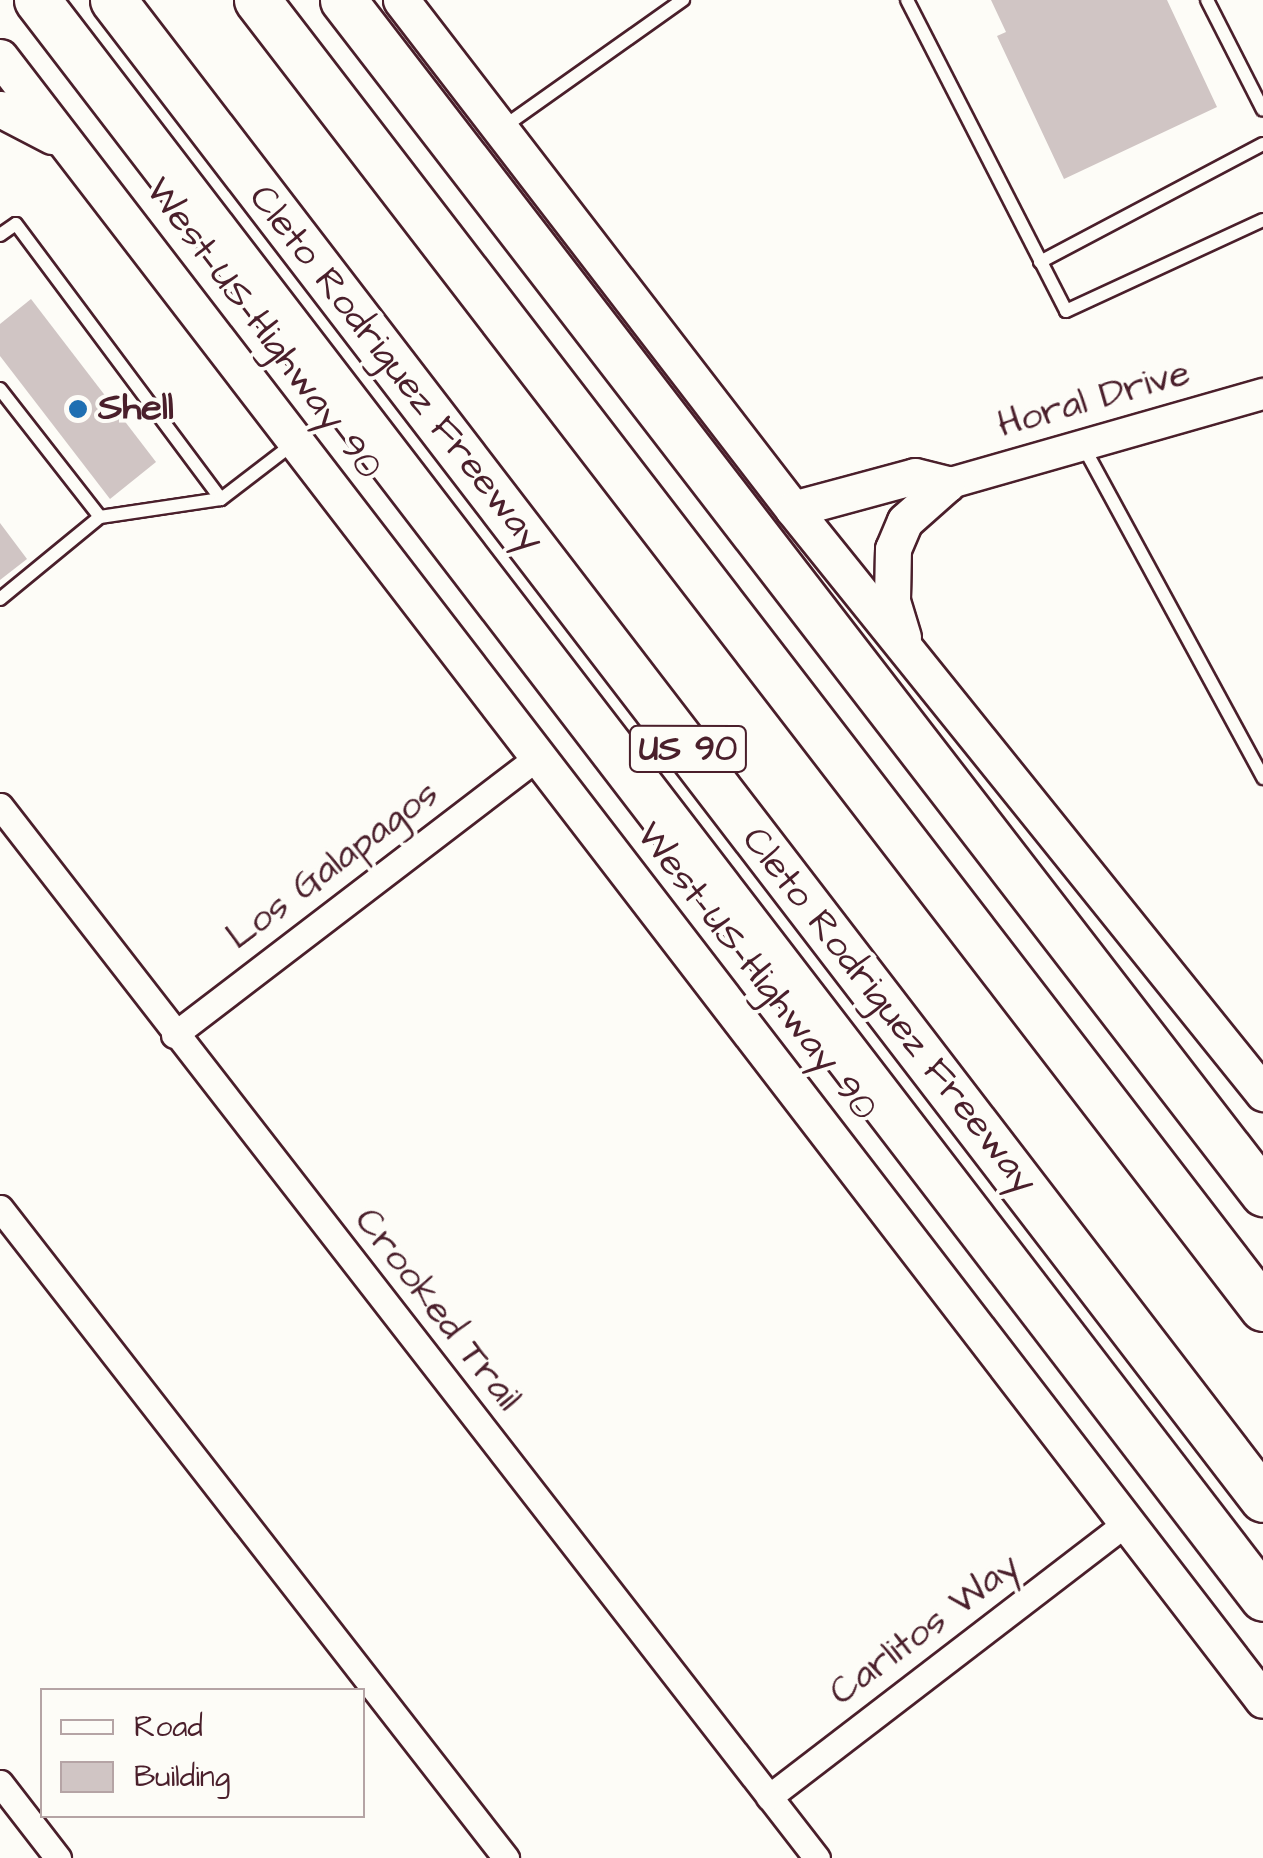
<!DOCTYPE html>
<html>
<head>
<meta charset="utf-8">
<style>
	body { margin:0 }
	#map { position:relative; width:1263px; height:1858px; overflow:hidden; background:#fdfcf7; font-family:"Architects Daughter",sans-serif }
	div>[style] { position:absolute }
	.building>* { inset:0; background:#d0c5c4 }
	.roads { filter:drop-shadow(2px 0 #4a1f2b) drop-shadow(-2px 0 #4a1f2b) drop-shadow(0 2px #4a1f2b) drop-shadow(0 -2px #4a1f2b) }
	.service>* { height:12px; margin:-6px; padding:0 6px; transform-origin:6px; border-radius:6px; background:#fdfcf7 }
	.minor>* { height:25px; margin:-12.5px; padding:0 12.5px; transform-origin:12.5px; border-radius:12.5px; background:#fdfcf7 }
	.tertiary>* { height:30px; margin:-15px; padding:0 15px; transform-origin:15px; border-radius:15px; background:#fdfcf7 }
	.secondary>* { height:35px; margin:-17.5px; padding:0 17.5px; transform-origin:17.5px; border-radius:17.5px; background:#fdfcf7 }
	.motorway>* { height:45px; margin:-22.5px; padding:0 22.5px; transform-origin:22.5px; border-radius:22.5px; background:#fdfcf7 }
	.dots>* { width:28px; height:28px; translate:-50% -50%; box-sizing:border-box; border:5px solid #fdfcf7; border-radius:50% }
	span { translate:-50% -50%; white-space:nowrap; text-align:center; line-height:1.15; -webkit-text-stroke:8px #fdfcf7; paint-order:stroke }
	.shield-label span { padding:2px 8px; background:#fdfcf7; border:2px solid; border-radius:8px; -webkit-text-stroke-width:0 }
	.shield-label { font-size:35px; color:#4a1f2b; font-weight:700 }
	.street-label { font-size:38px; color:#4a1f2b }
	.poi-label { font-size:38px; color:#4a1f2b; font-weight:700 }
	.left { translate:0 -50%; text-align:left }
	.legend { position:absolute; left:40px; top:1688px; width:325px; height:130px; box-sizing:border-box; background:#fdfcf7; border:2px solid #b5a4a5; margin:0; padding:12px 18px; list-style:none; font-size:30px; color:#4a1f2b }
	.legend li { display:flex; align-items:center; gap:20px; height:50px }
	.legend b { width:50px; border:2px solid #b5a4a5 }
</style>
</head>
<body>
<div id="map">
	<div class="building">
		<div style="clip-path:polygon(991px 0,1167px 0,1217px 107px,1064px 179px,997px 36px,1006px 32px)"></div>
		<div style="clip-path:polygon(31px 299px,156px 462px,110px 499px,0 356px,0 324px)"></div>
		<div style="clip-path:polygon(0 523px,27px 559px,0 580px)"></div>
	</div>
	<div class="roads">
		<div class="service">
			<div style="left:907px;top:0;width:349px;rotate:62.9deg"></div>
			<div style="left:1066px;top:311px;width:217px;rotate:-24.8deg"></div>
			<div style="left:1207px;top:0;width:123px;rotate:63deg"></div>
			<div style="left:502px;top:128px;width:222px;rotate:-35.3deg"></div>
			<div style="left:0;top:235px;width:19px;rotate:-35deg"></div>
			<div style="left:16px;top:224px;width:343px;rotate:53.3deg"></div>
			<div style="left:1040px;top:262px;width:252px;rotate:-27.9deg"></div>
			<div style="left:0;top:389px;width:162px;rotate:52deg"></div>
			<div style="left:100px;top:517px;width:122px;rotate:-8.5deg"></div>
			<div style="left:221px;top:499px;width:91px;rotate:-37.4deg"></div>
			<div style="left:1083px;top:446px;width:378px;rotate:61.5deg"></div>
			<div style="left:0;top:599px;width:129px;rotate:-39.4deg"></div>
		</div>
		<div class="minor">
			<div style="left:0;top:806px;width:1332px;rotate:52.17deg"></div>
			<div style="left:174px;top:1035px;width:458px;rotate:-37.4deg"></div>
			<div style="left:0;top:1208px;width:824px;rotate:52.1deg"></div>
			<div style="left:0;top:1783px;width:95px;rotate:52.3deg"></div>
			<div style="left:769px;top:1797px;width:451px;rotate:-37.5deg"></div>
		</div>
		<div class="tertiary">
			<div style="left:947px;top:484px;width:329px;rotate:-15.9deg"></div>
		</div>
		<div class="secondary">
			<div style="left:401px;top:0;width:642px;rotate:52.4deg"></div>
			<div style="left:793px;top:509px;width:750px;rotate:51.17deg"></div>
			<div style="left:0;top:57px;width:2072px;rotate:52.45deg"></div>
			<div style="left:0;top:109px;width:59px;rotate:27.4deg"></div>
			<div style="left:793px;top:509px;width:126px;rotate:-15.1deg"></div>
			<div style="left:915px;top:476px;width:33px;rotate:14deg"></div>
			<div style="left:903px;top:637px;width:39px;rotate:-107deg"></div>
			<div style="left:892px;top:600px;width:51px;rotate:-88.9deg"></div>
			<div style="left:893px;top:549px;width:30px;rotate:-67deg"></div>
			<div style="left:905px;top:521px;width:56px;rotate:-41.4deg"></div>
		</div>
		<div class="motorway">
			<div style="left:37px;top:0;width:2014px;rotate:52.5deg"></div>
			<div style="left:113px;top:0;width:1889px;rotate:52.51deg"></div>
			<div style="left:257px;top:0;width:1650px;rotate:52.44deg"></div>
			<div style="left:343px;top:0;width:1507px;rotate:52.36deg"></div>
		</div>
	</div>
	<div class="dots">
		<div style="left:78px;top:409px;background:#1f6fb2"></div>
	</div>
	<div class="shield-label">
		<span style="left:688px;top:749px">US 90</span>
	</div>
	<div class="street-label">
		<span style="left:263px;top:329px;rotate:53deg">West US Highway 90</span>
		<span style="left:396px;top:369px;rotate:52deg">Cleto Rodriguez Freeway</span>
		<span style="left:1094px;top:400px;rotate:-16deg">Horal Drive</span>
		<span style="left:333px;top:866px;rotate:-37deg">Los Galapagos</span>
		<span style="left:756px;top:972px;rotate:52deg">West US Highway 90</span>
		<span style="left:889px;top:1011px;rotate:52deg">Cleto Rodriguez Freeway</span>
		<span style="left:437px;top:1310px;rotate:52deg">Crooked Trail</span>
		<span style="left:925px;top:1630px;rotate:-37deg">Carlitos Way</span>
	</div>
	<div class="poi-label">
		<span class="left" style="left:98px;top:409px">Shell</span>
	</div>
	<ul class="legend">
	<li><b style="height:12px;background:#fdfcf7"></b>Road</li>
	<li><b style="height:28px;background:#d0c5c4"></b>Building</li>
	</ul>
</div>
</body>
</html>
